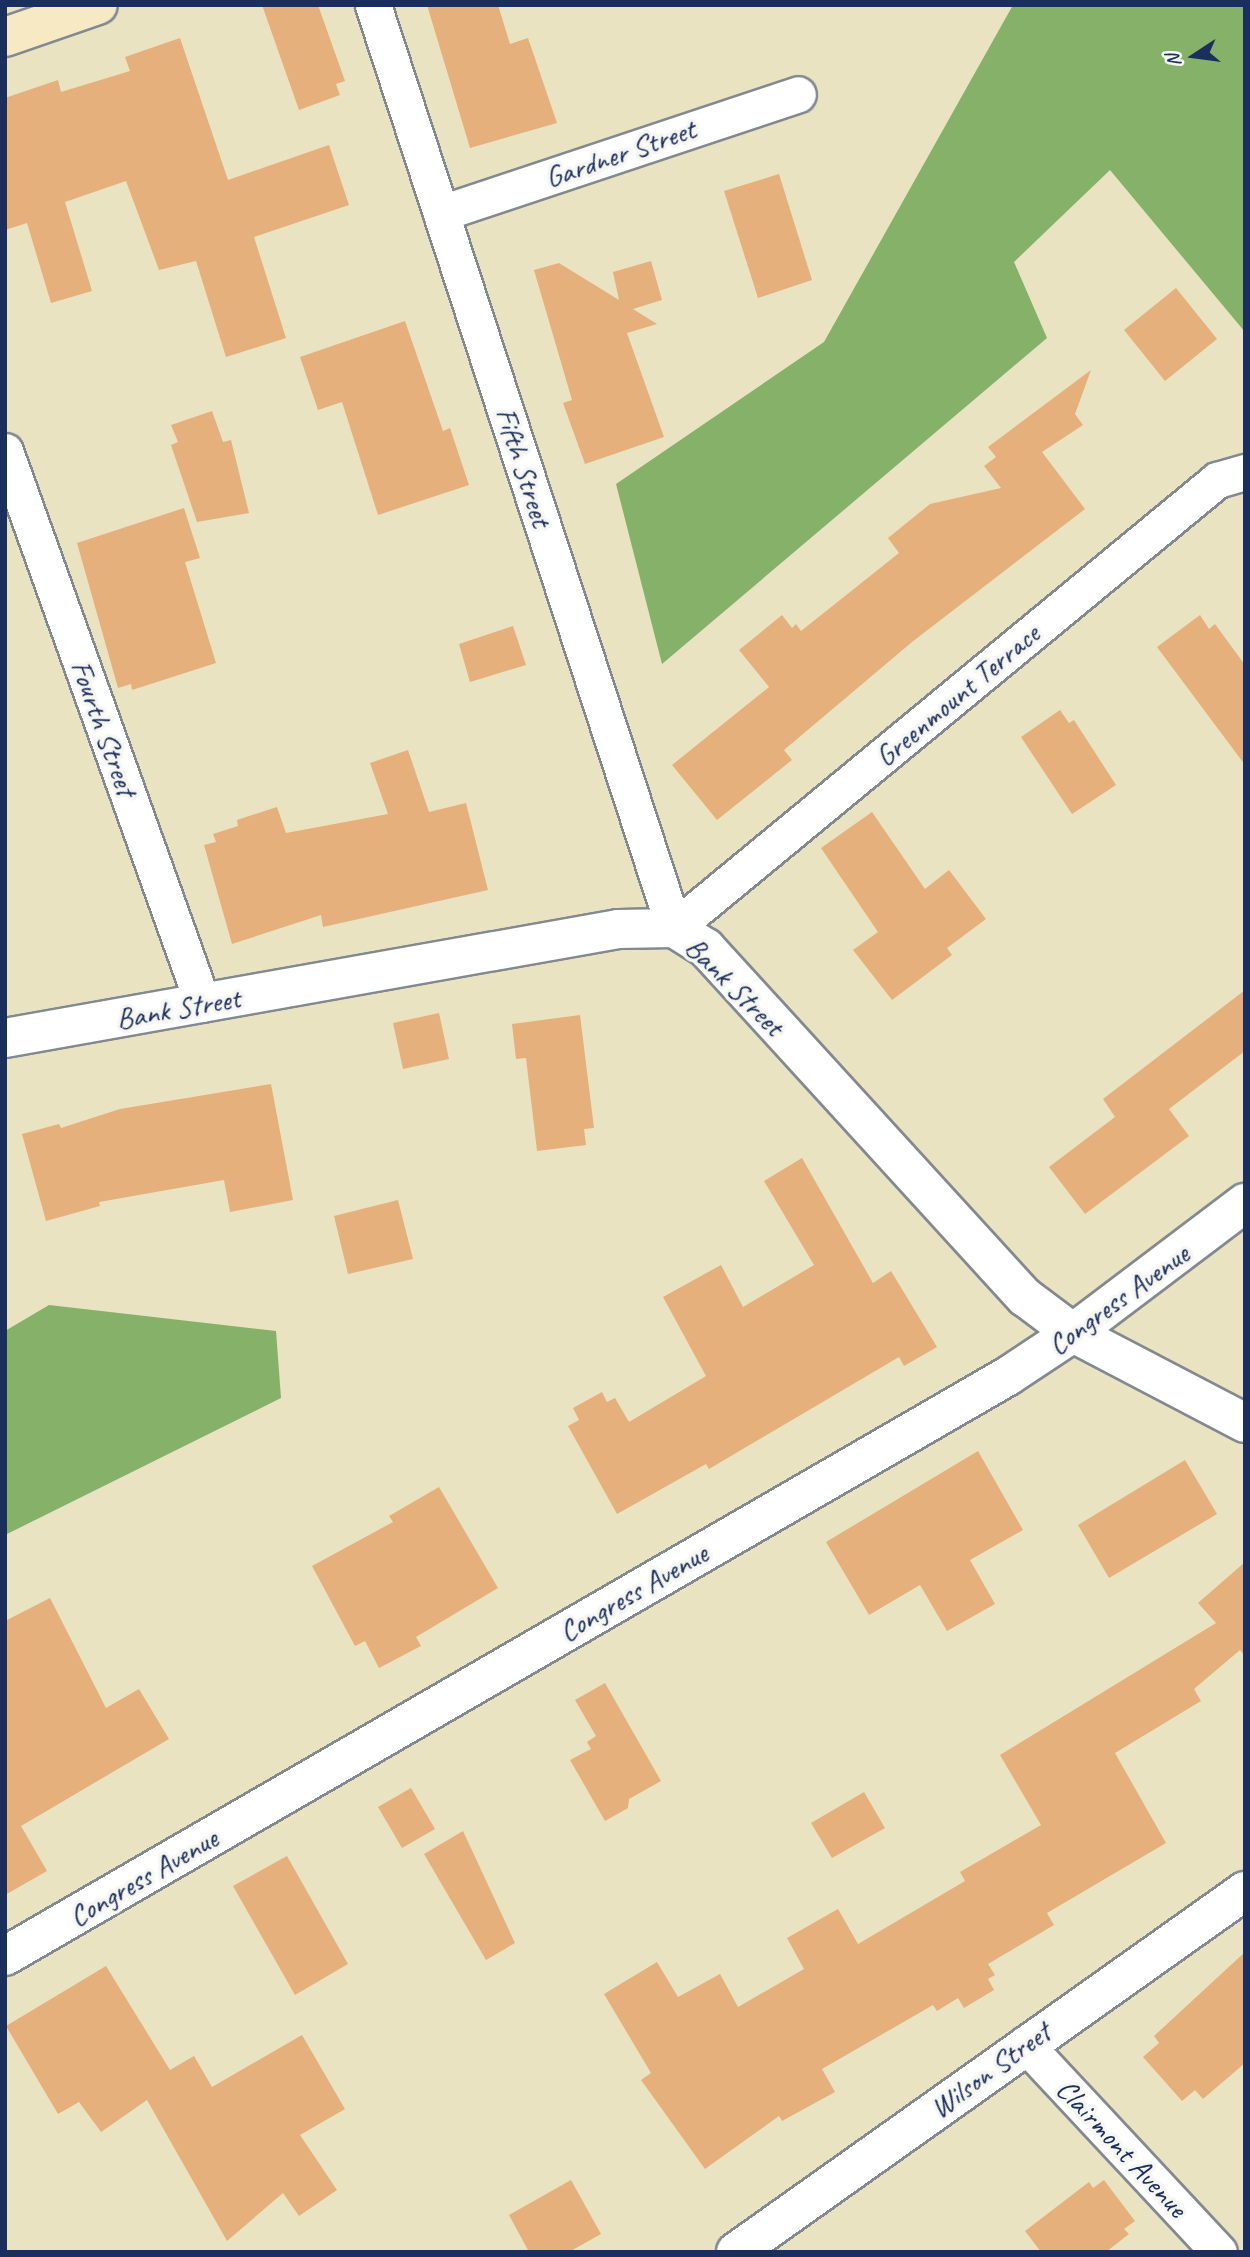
<!DOCTYPE html>
<html>
<head>
<meta charset="utf-8">
<style>
	body { margin:0 }
	#map { position:relative; width:1250px; height:2257px; overflow:hidden; background:#e9e3c2; font-family:Caveat,sans-serif }
	div>[style] { position:absolute }
	.forest>* { inset:0; background:#86b168 }
	.building>* { inset:0; background:#e5b07c }
	.roads { filter:drop-shadow(2px 0 #828990) drop-shadow(-2px 0 #828990) drop-shadow(0 2px #828990) drop-shadow(0 -2px #828990) }
	.minor>* { height:35px; margin:-17.5px; padding:0 17.5px; transform-origin:17.5px; border-radius:17.5px; background:#fff }
	.tertiary>* { height:38px; margin:-19px; padding:0 19px; transform-origin:19px; border-radius:19px; background:#fff }
	.secondary>* { height:38px; margin:-19px; padding:0 19px; transform-origin:19px; border-radius:19px; background:#f7e9c3 }
	span { translate:-50% -50%; white-space:nowrap; text-align:center; line-height:1.15; -webkit-text-stroke:7px #f6f6f2; paint-order:stroke }
	.street-label { font-size:30px; color:#1b2f5e }
	.frame { position:absolute; inset:0; border:7px solid #1b2f5e; pointer-events:none }
	.north { position:absolute; left:1159px; top:21px; width:70px; height:70px; -webkit-text-stroke:5px #f6f6f2; paint-order:stroke; rotate:257deg; font-size:19px; font-weight:700; line-height:28px; text-align:center; color:#1b2f5e }
	.north::after { content:''; display:block; margin:auto; width:24px; height:32px; background:#1b2f5e; clip-path:polygon(50% 0,100% 100%,50% 72%,0 100%) }
</style>
</head>
<body>
<div id="map">
	<div class="forest">
		<div style="clip-path:polygon(1013px 5px,1245px 5px,1245px 332px,1110px 170px,1014px 262px,1047px 338px,662px 664px,616px 484px,824px 342px)"></div>
		<div style="clip-path:polygon(49px 1305px,276px 1331px,281px 1398px,5px 1535px,5px 1331px)"></div>
	</div>
	<div class="building">
		<div style="clip-path:polygon(262px 5px,318px 5px,345px 81px,336px 84px,340px 95px,299px 110px)"></div>
		<div style="clip-path:polygon(427px 5px,498px 5px,510px 44px,528px 38px,557px 123px,470px 148px)"></div>
		<div style="clip-path:polygon(180px 38px,228px 180px,329px 145px,349px 205px,254px 237px,286px 338px,226px 357px,196px 261px,159px 270px,126px 181px,65px 202px,92px 291px,51px 303px,27px 223px,5px 230px,5px 98px,58px 80px,61px 92px,130px 71px,125px 57px)"></div>
		<div style="clip-path:polygon(779px 174px,812px 280px,758px 298px,724px 191px)"></div>
		<div style="clip-path:polygon(651px 261px,662px 300px,633px 309px,657px 324px,627px 333px,664px 437px,585px 464px,563px 403px,572px 400px,534px 270px,559px 263px,619px 300px,613px 272px)"></div>
		<div style="clip-path:polygon(1176px 288px,1217px 339px,1165px 381px,1124px 330px)"></div>
		<div style="clip-path:polygon(405px 321px,443px 431px,450px 428px,469px 485px,378px 515px,342px 402px,318px 410px,300px 357px)"></div>
		<div style="clip-path:polygon(1091px 370px,1075px 414px,1083px 425px,1042px 452px,1085px 509px,912px 642px,784px 750px,792px 760px,717px 820px,672px 765px,769px 687px,739px 650px,782px 615px,792px 628px,796px 624px,801px 631px,899px 553px,888px 538px,930px 504px,1001px 488px,984px 466px,996px 457px,988px 447px)"></div>
		<div style="clip-path:polygon(212px 411px,223px 442px,231px 440px,249px 513px,197px 522px,171px 445px,178px 442px,171px 425px)"></div>
		<div style="clip-path:polygon(184px 508px,200px 558px,185px 562px,216px 663px,132px 690px,131px 684px,118px 688px,77px 543px)"></div>
		<div style="clip-path:polygon(1200px 615px,1209px 629px,1215px 624px,1245px 665px,1245px 765px,1157px 647px)"></div>
		<div style="clip-path:polygon(513px 626px,526px 665px,470px 682px,459px 644px)"></div>
		<div style="clip-path:polygon(1060px 710px,1069px 723px,1074px 720px,1116px 785px,1072px 814px,1021px 737px)"></div>
		<div style="clip-path:polygon(408px 750px,429px 812px,466px 803px,488px 890px,323px 927px,321px 915px,232px 944px,204px 845px,216px 842px,213px 834px,238px 826px,237px 820px,277px 807px,286px 833px,388px 814px,370px 763px)"></div>
		<div style="clip-path:polygon(872px 812px,925px 889px,949px 870px,986px 919px,947px 948px,952px 955px,892px 1000px,853px 950px,878px 932px,821px 848px)"></div>
		<div style="clip-path:polygon(1245px 990px,1245px 1051px,1169px 1109px,1189px 1136px,1085px 1214px,1049px 1167px,1115px 1117px,1103px 1099px)"></div>
		<div style="clip-path:polygon(439px 1013px,449px 1059px,403px 1069px,393px 1023px)"></div>
		<div style="clip-path:polygon(580px 1015px,594px 1128px,584px 1129px,586px 1145px,537px 1151px,526px 1058px,516px 1059px,512px 1024px)"></div>
		<div style="clip-path:polygon(271px 1084px,293px 1200px,230px 1212px,224px 1180px,99px 1202px,100px 1206px,46px 1221px,22px 1134px,59px 1124px,61px 1128px,120px 1109px)"></div>
		<div style="clip-path:polygon(802px 1158px,873px 1283px,891px 1271px,937px 1347px,904px 1366px,899px 1357px,709px 1469px,706px 1464px,617px 1514px,568px 1426px,579px 1420px,573px 1408px,602px 1392px,607px 1402px,615px 1398px,629px 1422px,706px 1376px,663px 1297px,721px 1265px,743px 1307px,814px 1265px,764px 1181px)"></div>
		<div style="clip-path:polygon(398px 1200px,413px 1259px,348px 1274px,334px 1216px)"></div>
		<div style="clip-path:polygon(978px 1451px,1023px 1530px,970px 1560px,995px 1604px,947px 1631px,920px 1585px,869px 1615px,826px 1542px)"></div>
		<div style="clip-path:polygon(1185px 1460px,1217px 1514px,1109px 1578px,1078px 1525px)"></div>
		<div style="clip-path:polygon(439px 1487px,498px 1588px,416px 1637px,421px 1646px,379px 1668px,365px 1641px,355px 1646px,312px 1566px,393px 1522px,389px 1516px)"></div>
		<div style="clip-path:polygon(1245px 1562px,1245px 1656px,1240px 1650px,1194px 1689px,1201px 1701px,1115px 1753px,1166px 1843px,1047px 1913px,1054px 1925px,988px 1964px,995px 1975px,988px 1979px,994px 1990px,964px 2008px,958px 1998px,937px 2011px,933px 2005px,822px 2069px,835px 2092px,782px 2121px,779px 2116px,705px 2169px,641px 2080px,651px 2073px,604px 1994px,657px 1962px,678px 1997px,720px 1974px,738px 2007px,804px 1969px,787px 1938px,838px 1909px,858px 1944px,965px 1881px,960px 1872px,1041px 1825px,1000px 1755px,1216px 1623px,1198px 1603px)"></div>
		<div style="clip-path:polygon(50px 1598px,106px 1708px,139px 1689px,169px 1739px,21px 1826px,47px 1871px,5px 1895px,5px 1621px)"></div>
		<div style="clip-path:polygon(605px 1683px,661px 1781px,629px 1799px,628px 1808px,605px 1821px,570px 1760px,591px 1749px,587px 1742px,596px 1736px,575px 1700px)"></div>
		<div style="clip-path:polygon(411px 1788px,435px 1829px,402px 1848px,378px 1807px)"></div>
		<div style="clip-path:polygon(864px 1792px,885px 1828px,832px 1858px,811px 1823px)"></div>
		<div style="clip-path:polygon(463px 1831px,515px 1943px,486px 1960px,424px 1854px)"></div>
		<div style="clip-path:polygon(287px 1856px,348px 1964px,295px 1995px,233px 1886px)"></div>
		<div style="clip-path:polygon(1245px 1952px,1245px 2063px,1203px 2099px,1195px 2090px,1182px 2101px,1143px 2057px,1159px 2043px,1154px 2036px)"></div>
		<div style="clip-path:polygon(106px 1966px,170px 2070px,194px 2056px,212px 2087px,302px 2035px,345px 2109px,300px 2135px,337px 2190px,299px 2216px,283px 2193px,227px 2241px,147px 2100px,101px 2132px,79px 2102px,58px 2114px,6px 2026px)"></div>
		<div style="clip-path:polygon(571px 2180px,601px 2234px,569px 2252px,529px 2252px,509px 2215px)"></div>
		<div style="clip-path:polygon(1104px 2180px,1135px 2221px,1124px 2229px,1129px 2234px,1106px 2252px,1041px 2252px,1025px 2231px,1089px 2182px,1093px 2188px)"></div>
	</div>
	<div class="roads">
		<div class="minor">
			<div style="left:373px;top:5px;width:971px;rotate:71.94deg"></div>
			<div style="left:674px;top:928px;width:704px;rotate:-39.52deg"></div>
			<div style="left:1217px;top:480px;width:29px;rotate:-16deg"></div>
			<div style="left:441px;top:213px;width:376px;rotate:-18.4deg"></div>
			<div style="left:5px;top:451px;width:587px;rotate:70.3deg"></div>
			<div style="left:1025px;top:2044px;width:284px;rotate:47deg"></div>
		</div>
		<div class="tertiary">
			<div style="left:5px;top:1038px;width:623px;rotate:-10.08deg"></div>
			<div style="left:618px;top:929px;width:56px;rotate:-1deg"></div>
			<div style="left:674px;top:928px;width:38px;rotate:32deg"></div>
			<div style="left:706px;top:948px;width:473px;rotate:47.6deg"></div>
			<div style="left:1025px;top:1297px;width:60px;rotate:36.9deg"></div>
			<div style="left:1073px;top:1333px;width:194px;rotate:27.6deg"></div>
			<div style="left:5px;top:1956px;width:1159px;rotate:-30.04deg"></div>
			<div style="left:1008px;top:1376px;width:78px;rotate:-33.5deg"></div>
			<div style="left:1073px;top:1333px;width:216px;rotate:-37.1deg"></div>
			<div style="left:736px;top:2252px;width:624px;rotate:-35.35deg"></div>
		</div>
		<div class="secondary">
			<div style="left:5px;top:37px;width:98px;rotate:-19deg"></div>
		</div>
	</div>
	<div class="street-label">
		<span style="left:620px;top:153px;rotate:-19deg">Gardner Street</span>
		<span style="left:524px;top:467px;rotate:72deg">Fifth Street</span>
		<span style="left:957px;top:695px;rotate:-40deg">Greenmount Terrace</span>
		<span style="left:104px;top:728px;rotate:70deg">Fourth Street</span>
		<span style="left:735px;top:986px;rotate:45deg">Bank Street</span>
		<span style="left:178px;top:1008px;rotate:-10deg">Bank Street</span>
		<span style="left:1118px;top:1299px;rotate:-36deg">Congress Avenue</span>
		<span style="left:633px;top:1592px;rotate:-30deg">Congress Avenue</span>
		<span style="left:143px;top:1877px;rotate:-30deg">Congress Avenue</span>
		<span style="left:990px;top:2070px;rotate:-36deg">Wilson Street</span>
		<span style="left:1122px;top:2148px;rotate:47deg">Clairmont Avenue</span>
	</div>
	<div class="frame"></div>
	<div class="north">N</div>
</div>
</body>
</html>
